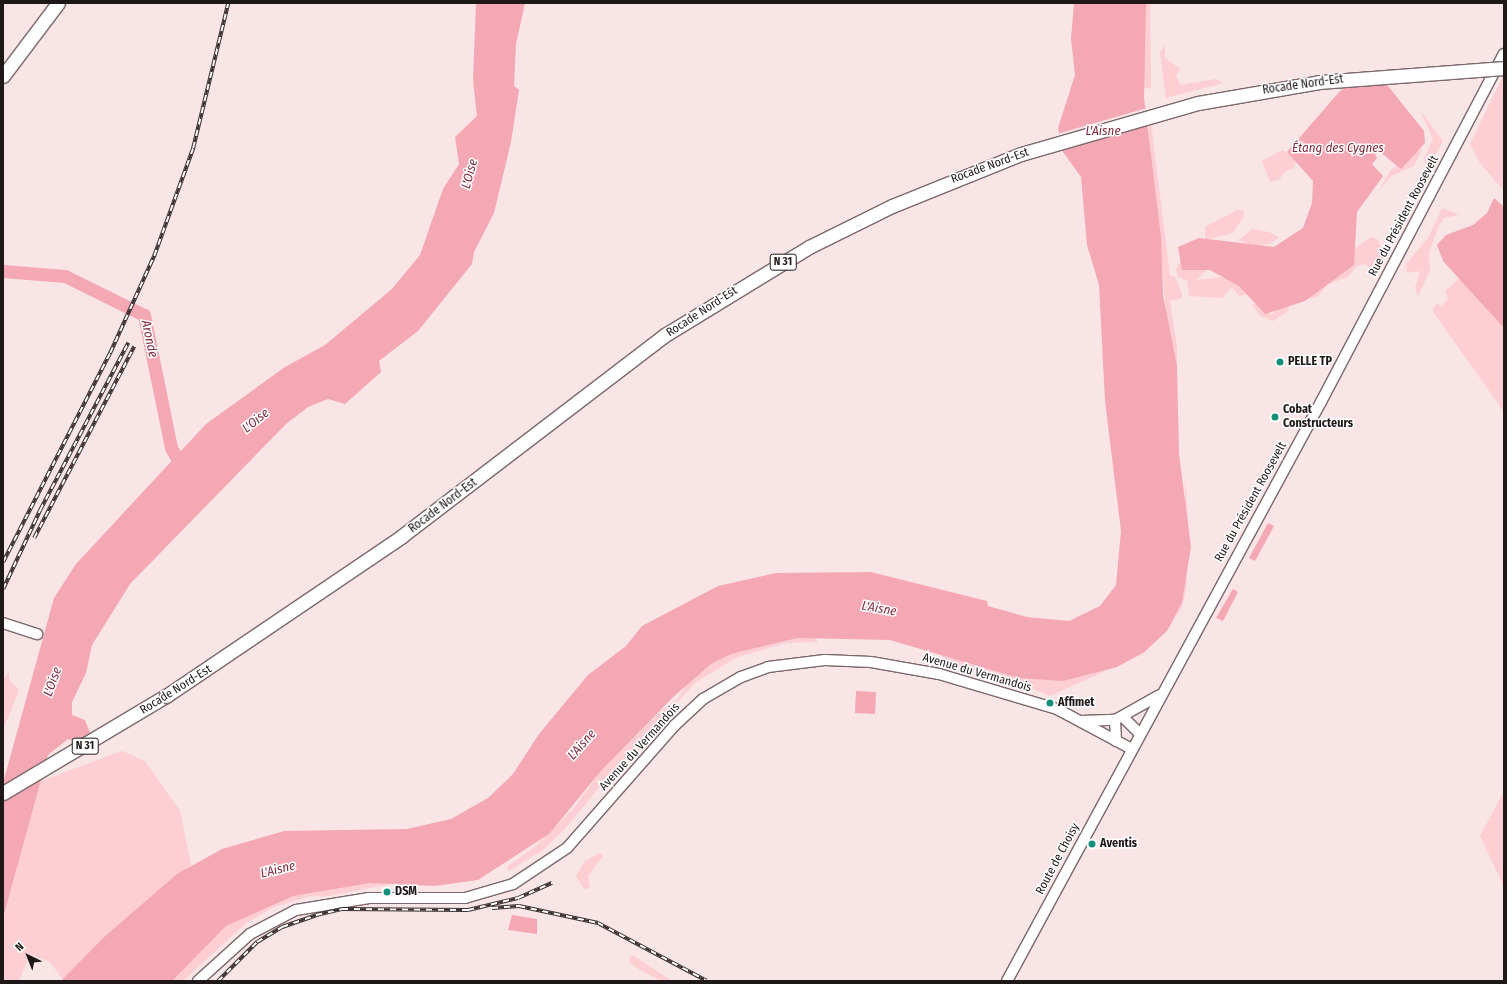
<!DOCTYPE html>
<html>
<head>
<meta charset="utf-8">
<style>
	body { margin:0 }
	#map { position:relative; width:1507px; height:984px; overflow:hidden; background:#f9e4e6; font-family:"Fira Sans Condensed",sans-serif }
	div>[style] { position:absolute }
	.green>* { inset:0; background:#fdced4 }
	.water>* { inset:0; background:#f4a8b3 }
	.pier>* { inset:0; background:#f9e4e6 }
	.river>* { height:13px; margin:-6.5px; padding:0 6.5px; transform-origin:6.5px; border-radius:6.5px; background:#f4a8b3 }
	.roads { filter:drop-shadow(1px 0 #7a686a) drop-shadow(-1px 0 #7a686a) drop-shadow(0 1px #7a686a) drop-shadow(0 -1px #7a686a) }
	.minor>* { height:10px; margin:-5px; padding:0 5px; transform-origin:5px; border-radius:5px; background:#fff }
	.major>* { height:13px; margin:-6.5px; padding:0 6.5px; transform-origin:6.5px; border-radius:6.5px; background:#fff }
	.rail>* { height:3.5px; margin-top:-1.75px; transform-origin:0; background:repeating-linear-gradient(90deg,#fff 0 6px,#372f30 0 12px); box-sizing:border-box; border-block:1px solid #372f30 }
	.bridges { filter:drop-shadow(1px 0 #7a686a) drop-shadow(-1px 0 #7a686a) drop-shadow(0 1px #7a686a) drop-shadow(0 -1px #7a686a) }
	.major-bridge>* { height:13px; margin:-6.5px; padding:0 6.5px; transform-origin:6.5px; border-radius:6.5px; background:#fff }
	.dots>* { width:11px; height:11px; translate:-50% -50%; box-sizing:border-box; border:2px solid #fff; border-radius:50% }
	span { translate:-50% -50%; white-space:nowrap; text-align:center; line-height:1.15; -webkit-text-stroke:3px #fff; paint-order:stroke }
	.shield-label span { padding:1px 3px; background:#fff; border:1px solid; border-radius:3px; -webkit-text-stroke-width:0 }
	.shield-label { font-size:11px; color:#1f1819; font-weight:700 }
	.street-label { font-size:12px; color:#1f1819 }
	.poi-label { font-size:12px; color:#1f1819; font-weight:700 }
	.left { translate:0 -50%; text-align:left }
	.water-label { font-size:13px; color:#812a3f; font-style:italic }
	.frame { position:absolute; inset:0; border:4px solid #1f1819; pointer-events:none }
	.north { position:absolute; left:8px; top:936px; width:40px; height:40px; -webkit-text-stroke:3px #fff; paint-order:stroke; rotate:317deg; font-size:11px; font-weight:700; line-height:16px; text-align:center; color:#1f1819 }
	.north::after { content:''; display:block; margin:auto; width:14px; height:18px; background:#1f1819; clip-path:polygon(50% 0,100% 100%,50% 72%,0 100%) }
</style>
</head>
<body>
<div id="map">
	<div class="green">
		<div style="clip-path:polygon(1142px 3px,1150px 3px,1151px 89px,1143px 87px)"></div>
		<div style="clip-path:polygon(1165px 45px,1165px 58px,1180px 69px,1176px 76px,1180px 85px,1216px 79px,1223px 83px,1166px 98px,1160px 52px)"></div>
		<div style="clip-path:polygon(1504px 74px,1504px 191px,1480px 163px,1470px 144px)"></div>
		<div style="clip-path:polygon(1420px 110px,1443px 141px,1428px 168px,1424px 159px,1433px 139px)"></div>
		<div style="clip-path:polygon(1151px 122px,1170px 275px,1175px 277px,1182px 293px,1182px 298px,1170px 301px,1177px 346px,1177px 392px,1173px 392px,1157px 212px,1145px 141px)"></div>
		<div style="clip-path:polygon(1422px 149px,1414px 166px,1391px 176px,1378px 192px,1390px 171px,1413px 151px)"></div>
		<div style="clip-path:polygon(1282px 150px,1296px 159px,1294px 169px,1285px 171px,1279px 180px,1270px 182px,1262px 161px)"></div>
		<div style="clip-path:polygon(1442px 208px,1459px 215px,1444px 218px,1439px 225px,1429px 253px,1430px 271px,1418px 296px,1415px 288px,1420px 271px,1407px 273px,1406px 264px,1428px 238px)"></div>
		<div style="clip-path:polygon(1237px 210px,1244px 211px,1244px 216px,1233px 233px,1205px 240px,1205px 227px)"></div>
		<div style="clip-path:polygon(1252px 229px,1269px 232px,1279px 237px,1270px 244px,1252px 246px,1239px 240px)"></div>
		<div style="clip-path:polygon(1371px 237px,1377px 239px,1385px 254px,1383px 267px,1375px 273px,1365px 264px,1357px 266px,1348px 277px,1328px 284px,1317px 297px,1302px 300px,1348px 254px)"></div>
		<div style="clip-path:polygon(1182px 259px,1206px 271px,1196px 280px,1222px 277px,1236px 281px,1248px 289px,1247px 294px,1239px 296px,1232px 287px,1222px 298px,1189px 296px,1187px 281px,1178px 277px,1176px 269px)"></div>
		<div style="clip-path:polygon(1460px 278px,1504px 328px,1504px 412px,1433px 312px,1433px 308px,1437px 304px,1442px 306px,1448px 299px,1445px 291px)"></div>
		<div style="clip-path:polygon(1252px 304px,1262px 305px,1271px 315px,1283px 304px,1289px 306px,1288px 311px,1273px 321px,1259px 315px)"></div>
		<div style="clip-path:polygon(1185px 475px,1189px 533px,1186px 590px,1182px 607px,1168px 629px,1143px 654px,1050px 696px,1022px 684px,941px 662px,944px 654px,1035px 678px,1185px 521px)"></div>
		<div style="clip-path:polygon(812px 635px,818px 642px,786px 643px,738px 657px,696px 682px,611px 773px,565px 829px,543px 850px,509px 871px,507px 867px,536px 846px,574px 808px,601px 771px,653px 717px,679px 698px,684px 687px,711px 664px,731px 654px)"></div>
		<div style="clip-path:polygon(9px 673px,9px 679px,19px 690px,3px 730px,3px 679px)"></div>
		<div style="clip-path:polygon(122px 751px,145px 761px,180px 811px,191px 865px,103px 938px,63px 980px,50px 962px,30px 954px,19px 981px,3px 981px,3px 918px,41px 781px)"></div>
		<div style="clip-path:polygon(1504px 791px,1504px 887px,1480px 836px)"></div>
		<div style="clip-path:polygon(599px 853px,603px 856px,588px 876px,590px 888px,584px 889px,576px 876px,585px 861px)"></div>
		<div style="clip-path:polygon(385px 880px,391px 884px,323px 897px,311px 896px,274px 907px,245px 924px,183px 981px,170px 981px,224px 923px,267px 903px,331px 883px)"></div>
		<div style="clip-path:polygon(630px 956px,634px 956px,672px 981px,662px 981px,640px 970px,630px 963px)"></div>
	</div>
	<div class="water">
		<div style="clip-path:polygon(476px 3px,525px 3px,516px 44px,514px 86px,519px 90px,511px 142px,494px 213px,474px 252px,472px 264px,418px 331px,379px 361px,381px 372px,345px 404px,328px 399px,308px 407px,286px 424px,130px 584px,92px 645px,86px 673px,72px 702px,72px 715px,85px 720px,90px 733px,83px 744px,68px 739px,48px 755px,3px 918px,3px 783px,54px 598px,76px 564px,206px 424px,285px 367px,325px 345px,392px 289px,420px 255px,443px 189px,459px 164px,455px 137px,477px 116px,473px 81px)"></div>
		<div style="clip-path:polygon(1074px 3px,1146px 3px,1144px 98px,1161px 237px,1163px 295px,1177px 366px,1179px 454px,1191px 547px,1182px 602px,1167px 631px,1144px 652px,1117px 667px,1063px 681px,1019px 678px,890px 640px,798px 638px,731px 654px,711px 664px,673px 697px,601px 771px,549px 834px,478px 880px,435px 886px,370px 883px,293px 896px,226px 926px,172px 981px,61px 981px,103px 938px,177px 874px,222px 849px,284px 831px,407px 829px,451px 819px,488px 798px,513px 774px,539px 734px,588px 675px,626px 646px,642px 626px,718px 586px,776px 573px,871px 572px,987px 601px,988px 606px,1027px 617px,1069px 621px,1100px 606px,1116px 585px,1121px 531px,1105px 401px,1099px 285px,1087px 245px,1081px 177px,1063px 152px,1058px 128px,1075px 75px,1071px 39px)"></div>
		<div style="clip-path:polygon(1384px 81px,1424px 131px,1425px 143px,1401px 169px,1379px 151px,1375px 154px,1377px 158px,1372px 164px,1383px 176px,1357px 212px,1354px 265px,1305px 301px,1265px 314px,1239px 286px,1210px 270px,1182px 270px,1178px 247px,1199px 238px,1274px 247px,1303px 228px,1312px 203px,1313px 181px,1287px 152px,1340px 91px,1354px 82px)"></div>
		<div style="clip-path:polygon(1494px 198px,1504px 207px,1504px 328px,1443px 261px,1437px 245px,1446px 235px,1473px 225px,1487px 213px)"></div>
		<div style="clip-path:polygon(1268px 523px,1274px 526px,1255px 561px,1249px 558px)"></div>
		<div style="clip-path:polygon(1233px 589px,1238px 592px,1223px 621px,1216px 618px)"></div>
		<div style="clip-path:polygon(856px 691px,876px 692px,875px 714px,855px 713px)"></div>
		<div style="clip-path:polygon(512px 915px,537px 919px,537px 934px,508px 930px)"></div>
	</div>
	<div class="pier">
		<div style="clip-path:polygon(1147px 108px,1149px 123px,1060px 148px,1057px 134px)"></div>
	</div>
	<div class="river">
		<div style="left:3px;top:271px;width:62px;rotate:4.6deg"></div>
		<div style="left:65px;top:276px;width:88px;rotate:26.3deg"></div>
		<div style="left:144px;top:315px;width:136px;rotate:78.5deg"></div>
		<div style="left:171px;top:448px;width:28px;rotate:60deg"></div>
	</div>
	<div class="roads">
		<div class="minor">
			<div style="left:3px;top:623px;width:36px;rotate:18deg"></div>
			<div style="left:1123px;top:717px;width:24px;rotate:45deg"></div>
			<div style="left:1115px;top:720px;width:21px;rotate:87deg"></div>
			<div style="left:1081px;top:721px;width:34px;rotate:-2deg"></div>
			<div style="left:1115px;top:720px;width:51px;rotate:-29.1deg"></div>
			<div style="left:198px;top:981px;width:70px;rotate:-42.1deg"></div>
			<div style="left:250px;top:934px;width:52px;rotate:-27.6deg"></div>
			<div style="left:296px;top:910px;width:74px;rotate:-9.3deg"></div>
			<div style="left:369px;top:898px;width:96px"></div>
			<div style="left:465px;top:898px;width:50px;rotate:-16.3deg"></div>
			<div style="left:513px;top:884px;width:65px;rotate:-33.7deg"></div>
			<div style="left:567px;top:848px;width:162px;rotate:-48.7deg"></div>
			<div style="left:674px;top:726px;width:40px;rotate:-43deg"></div>
			<div style="left:703px;top:699px;width:44px;rotate:-30.1deg"></div>
			<div style="left:741px;top:677px;width:29px;rotate:-20deg"></div>
			<div style="left:768px;top:667px;width:57px;rotate:-7deg"></div>
			<div style="left:825px;top:660px;width:46px;rotate:2.5deg"></div>
			<div style="left:871px;top:662px;width:69px;rotate:10deg"></div>
			<div style="left:939px;top:674px;width:123px;rotate:16.5deg"></div>
			<div style="left:1057px;top:709px;width:85px;rotate:28.1deg"></div>
			<div style="left:1007px;top:981px;width:659px;rotate:-61.53deg"></div>
			<div style="left:1321px;top:402px;width:393px;rotate:-62.3deg"></div>
		</div>
		<div class="major">
			<div style="left:3px;top:76px;width:91px;rotate:-53deg"></div>
			<div style="left:3px;top:793px;width:190px;rotate:-30.8deg"></div>
		</div>
	</div>
	<div class="rail">
		<div style="left:34px;top:538px;width:216px;rotate:-62.4deg"></div>
		<div style="left:3px;top:562px;width:235px;rotate:-62.9deg"></div>
		<div style="left:110px;top:353px;width:107px;rotate:-65.6deg"></div>
		<div style="left:154px;top:256px;width:115px;rotate:-70.1deg"></div>
		<div style="left:193px;top:148px;width:149px;rotate:-76.4deg"></div>
		<div style="left:3px;top:589px;width:87px;rotate:-64.9deg"></div>
		<div style="left:40px;top:510px;width:189px;rotate:-62.2deg"></div>
		<div style="left:492px;top:908px;width:27px;rotate:-4deg"></div>
		<div style="left:519px;top:906px;width:81px;rotate:12.1deg"></div>
		<div style="left:598px;top:923px;width:123px;rotate:28deg"></div>
		<div style="left:218px;top:981px;width:55px;rotate:-45deg"></div>
		<div style="left:257px;top:942px;width:29px;rotate:-31deg"></div>
		<div style="left:282px;top:927px;width:36px;rotate:-19deg"></div>
		<div style="left:316px;top:915px;width:27px;rotate:-13deg"></div>
		<div style="left:342px;top:909px;width:126px;rotate:0.5deg"></div>
		<div style="left:468px;top:910px;width:51px;rotate:-13.5deg"></div>
		<div style="left:518px;top:898px;width:37px;rotate:-24deg"></div>
	</div>
	<div class="bridges">
		<div class="major-bridge">
			<div style="left:166px;top:696px;width:285px;rotate:-34.1deg"></div>
			<div style="left:402px;top:536px;width:331px;rotate:-37.4deg"></div>
			<div style="left:665px;top:335px;width:169px;rotate:-31.4deg"></div>
			<div style="left:809px;top:247px;width:93px;rotate:-26.3deg"></div>
			<div style="left:892px;top:206px;width:139px;rotate:-22deg"></div>
			<div style="left:1021px;top:154px;width:184px;rotate:-16.1deg"></div>
			<div style="left:1198px;top:103px;width:123px;rotate:-9.8deg"></div>
			<div style="left:1319px;top:82px;width:186px;rotate:-4.3deg"></div>
		</div>
	</div>
	<div class="dots">
		<div style="left:1280px;top:362px;background:#139076"></div>
		<div style="left:1275px;top:417px;background:#139076"></div>
		<div style="left:1050px;top:703px;background:#139076"></div>
		<div style="left:1092px;top:844px;background:#139076"></div>
		<div style="left:387px;top:892px;background:#139076"></div>
	</div>
	<div class="shield-label">
		<span style="left:783px;top:262px">N 31</span>
		<span style="left:85px;top:746px">N 31</span>
	</div>
	<div class="street-label">
		<span style="left:1303px;top:85px;rotate:-8deg">Rocade Nord-Est</span>
		<span style="left:990px;top:166px;rotate:-20deg">Rocade Nord-Est</span>
		<span style="left:1404px;top:216px;rotate:-62deg">Rue du Président Roosevelt</span>
		<span style="left:702px;top:312px;rotate:-33deg">Rocade Nord-Est</span>
		<span style="left:1251px;top:502px;rotate:-61deg">Rue du Président Roosevelt</span>
		<span style="left:443px;top:506px;rotate:-37deg">Rocade Nord-Est</span>
		<span style="left:977px;top:673px;rotate:16deg">Avenue du Vermandois</span>
		<span style="left:176px;top:690px;rotate:-32deg">Rocade Nord-Est</span>
		<span style="left:640px;top:747px;rotate:-48deg">Avenue du Vermandois</span>
		<span style="left:1058px;top:859px;rotate:-62deg">Route de Choisy</span>
	</div>
	<div class="poi-label">
		<span class="left" style="left:1288px;top:362px">PELLE TP</span>
		<span class="left" style="left:1283px;top:417px">Cobat<br>Constructeurs</span>
		<span class="left" style="left:1058px;top:703px">Affimet</span>
		<span class="left" style="left:1100px;top:844px">Aventis</span>
		<span class="left" style="left:395px;top:892px">DSM</span>
	</div>
	<div class="water-label">
		<span style="left:1103px;top:131px">L'Aisne</span>
		<span style="left:1338px;top:148px">Étang des Cygnes</span>
		<span style="left:470px;top:174px;rotate:-75deg">L'Oise</span>
		<span style="left:149px;top:339px;rotate:78deg">Aronde</span>
		<span style="left:256px;top:421px;rotate:-39deg">L'Oise</span>
		<span style="left:879px;top:609px;rotate:10deg">L'Aisne</span>
		<span style="left:53px;top:682px;rotate:-70deg">L'Oise</span>
		<span style="left:582px;top:745px;rotate:-49deg">L'Aisne</span>
		<span style="left:278px;top:870px;rotate:-14deg">L'Aisne</span>
	</div>
	<div class="frame"></div>
	<div class="north">N</div>
</div>
</body>
</html>
